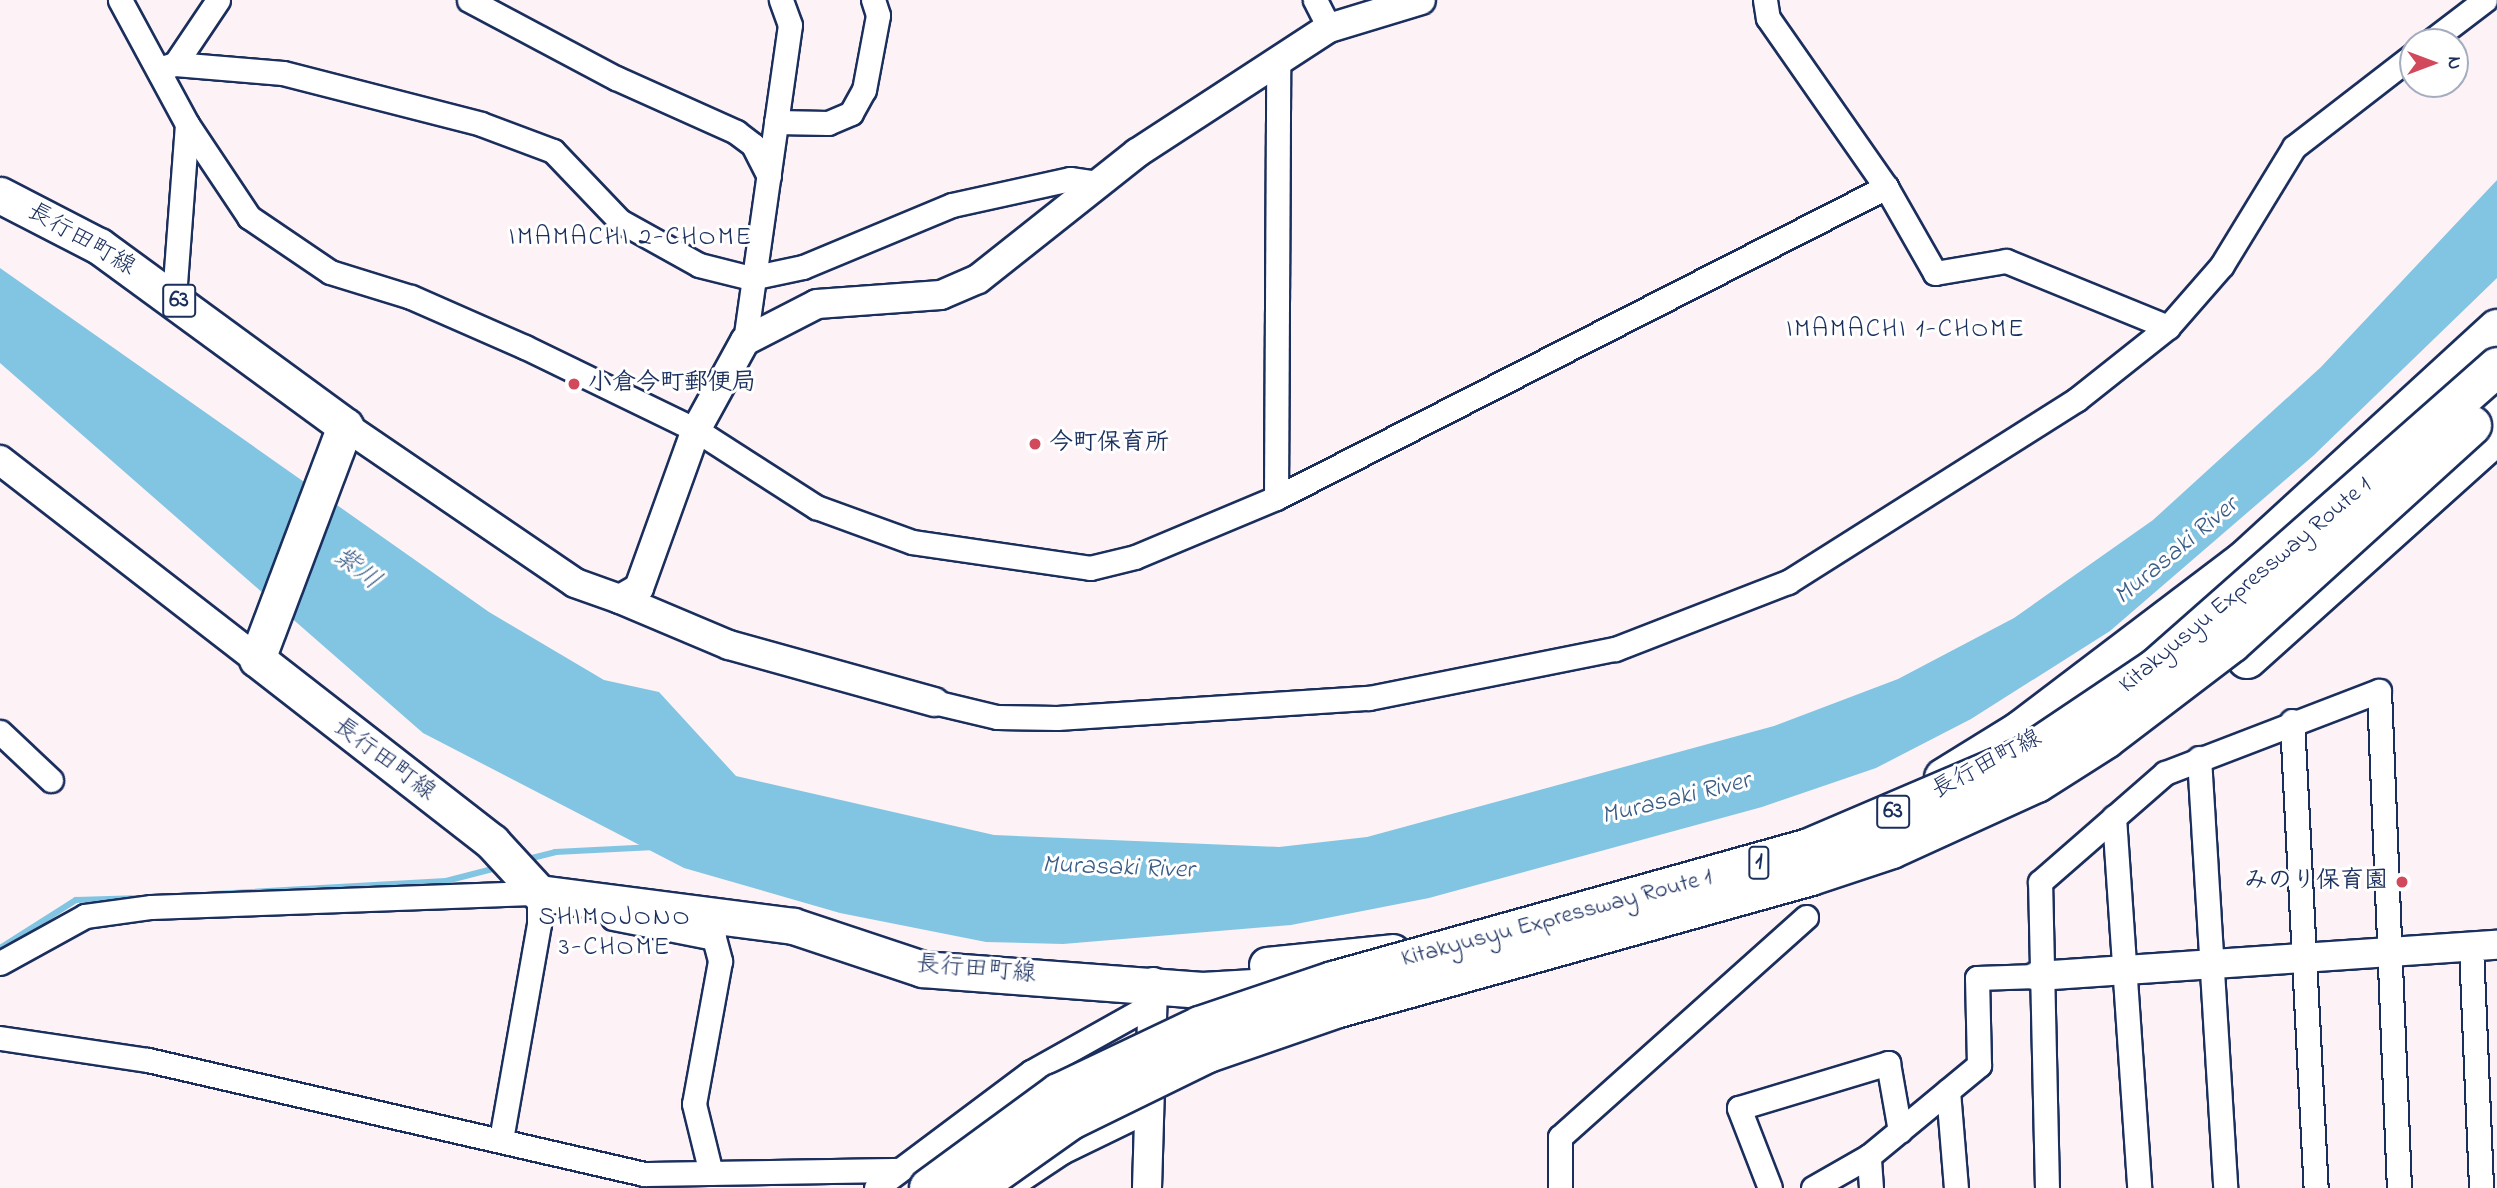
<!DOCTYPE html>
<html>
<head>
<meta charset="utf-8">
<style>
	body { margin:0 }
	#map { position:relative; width:2497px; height:1188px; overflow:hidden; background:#fdf2f6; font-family:"Indie Flower","Klee One",sans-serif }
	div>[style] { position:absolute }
	.water>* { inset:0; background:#82c5e3 }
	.stream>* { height:6px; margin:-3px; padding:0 3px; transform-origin:3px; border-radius:3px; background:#82c5e3 }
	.roads { filter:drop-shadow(2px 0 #1b2f5e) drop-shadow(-2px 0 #1b2f5e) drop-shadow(0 2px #1b2f5e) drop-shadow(0 -2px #1b2f5e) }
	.minor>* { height:23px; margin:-11.5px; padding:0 11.5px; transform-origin:11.5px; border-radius:11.5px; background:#fff }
	.tertiary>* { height:28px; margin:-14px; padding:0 14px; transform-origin:14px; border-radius:14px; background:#fff }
	.primary>* { height:35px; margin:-17.5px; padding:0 17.5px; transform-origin:17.5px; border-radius:17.5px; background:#fff }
	.motorway>* { height:38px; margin:-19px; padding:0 19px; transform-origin:19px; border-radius:19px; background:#fff }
	.bridges { filter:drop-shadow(2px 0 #1b2f5e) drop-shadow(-2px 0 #1b2f5e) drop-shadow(0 2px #1b2f5e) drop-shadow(0 -2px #1b2f5e) }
	.motorway-bridge>* { height:38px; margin:-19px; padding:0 19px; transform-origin:19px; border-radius:19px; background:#fff }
	.dots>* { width:19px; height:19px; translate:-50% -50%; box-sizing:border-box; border:4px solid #fff; border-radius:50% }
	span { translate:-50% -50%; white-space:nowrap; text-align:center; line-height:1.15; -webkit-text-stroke:6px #fff; paint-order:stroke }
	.shield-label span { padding:2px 5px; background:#fff; border:2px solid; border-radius:5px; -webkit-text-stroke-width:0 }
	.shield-label { font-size:23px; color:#1b2f5e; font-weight:700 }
	.street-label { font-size:24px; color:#1b2f5e }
	.poi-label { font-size:24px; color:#1b2f5e; font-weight:700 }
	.left { translate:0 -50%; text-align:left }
	.right { translate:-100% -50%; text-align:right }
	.neighbourhood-label { font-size:26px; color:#1b2f5e; letter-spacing:2px }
	.water-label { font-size:26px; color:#3a5c86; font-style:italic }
	.north { position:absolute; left:2399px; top:28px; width:70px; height:70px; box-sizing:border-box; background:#fff; border:2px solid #a4acbf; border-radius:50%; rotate:90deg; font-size:19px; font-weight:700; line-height:28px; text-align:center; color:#1b2f5e }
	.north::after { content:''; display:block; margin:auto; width:24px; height:32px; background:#d1495b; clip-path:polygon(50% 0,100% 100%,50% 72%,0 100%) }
</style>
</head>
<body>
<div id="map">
	<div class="water">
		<div style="clip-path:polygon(2497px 180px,2497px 278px,2313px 456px,2110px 631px,1971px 719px,1876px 768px,1762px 807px,1429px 898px,1291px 925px,1063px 944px,986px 942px,840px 913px,684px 868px,423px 733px,0 363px,0 268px,489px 612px,604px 680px,659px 692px,736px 776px,994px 835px,1279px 847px,1367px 837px,1774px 726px,1898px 679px,2014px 618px,2153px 520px,2321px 367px)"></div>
	</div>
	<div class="stream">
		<div style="left:524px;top:860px;width:32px;rotate:-14deg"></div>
		<div style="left:555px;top:852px;width:100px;rotate:-2.9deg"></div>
		<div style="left:215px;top:894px;width:231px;rotate:-3.2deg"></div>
		<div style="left:446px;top:881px;width:56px;rotate:-14.5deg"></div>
		<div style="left:0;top:948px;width:90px;rotate:-32.3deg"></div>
		<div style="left:76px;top:900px;width:66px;rotate:-1.7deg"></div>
	</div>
	<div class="roads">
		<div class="minor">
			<div style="left:120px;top:0;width:141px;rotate:61.6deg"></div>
			<div style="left:187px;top:124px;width:173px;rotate:94.3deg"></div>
			<div style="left:469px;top:0;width:166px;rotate:28deg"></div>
			<div style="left:616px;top:78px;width:132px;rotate:24.2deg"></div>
			<div style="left:736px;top:132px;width:21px;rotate:37deg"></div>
			<div style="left:753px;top:145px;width:35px;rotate:63deg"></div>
			<div style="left:1315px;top:0;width:31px;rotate:63deg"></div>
			<div style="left:1765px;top:0;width:18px;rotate:81deg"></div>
			<div style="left:1768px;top:18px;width:206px;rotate:55.1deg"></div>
			<div style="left:1886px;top:187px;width:99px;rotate:60.3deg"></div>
			<div style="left:1935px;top:273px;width:72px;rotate:-9.6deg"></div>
			<div style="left:2006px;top:261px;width:175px;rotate:22.2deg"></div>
			<div style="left:2430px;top:42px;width:69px;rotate:-37.4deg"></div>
			<div style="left:175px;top:64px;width:108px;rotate:4.8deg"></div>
			<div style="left:283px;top:73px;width:204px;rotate:14.4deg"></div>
			<div style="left:481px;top:124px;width:77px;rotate:20.6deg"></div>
			<div style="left:553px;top:151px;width:97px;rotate:46.3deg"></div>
			<div style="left:620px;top:221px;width:90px;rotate:29.1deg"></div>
			<div style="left:699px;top:265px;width:54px;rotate:14deg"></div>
			<div style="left:751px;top:278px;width:53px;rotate:-11.9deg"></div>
			<div style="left:803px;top:267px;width:161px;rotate:-22.6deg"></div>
			<div style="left:952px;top:205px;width:121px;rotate:-12.4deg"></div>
			<div style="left:1070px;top:179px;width:29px;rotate:8deg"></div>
			<div style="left:165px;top:67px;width:10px;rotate:-17deg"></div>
			<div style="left:175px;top:64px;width:77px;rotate:-56.1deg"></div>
			<div style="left:776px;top:122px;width:52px;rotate:1.1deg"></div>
			<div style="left:828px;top:123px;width:25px;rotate:-23deg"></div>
			<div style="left:851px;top:113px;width:26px;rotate:-61deg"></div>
			<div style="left:864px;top:90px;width:76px;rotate:-79.4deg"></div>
			<div style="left:878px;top:15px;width:16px;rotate:-108deg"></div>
			<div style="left:187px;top:124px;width:112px;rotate:56.3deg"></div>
			<div style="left:249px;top:217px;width:98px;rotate:34.2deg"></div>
			<div style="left:330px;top:272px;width:85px;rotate:17.2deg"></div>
			<div style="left:411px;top:297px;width:124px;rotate:23.7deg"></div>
			<div style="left:525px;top:347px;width:190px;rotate:25.9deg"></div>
			<div style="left:696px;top:430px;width:143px;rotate:32.7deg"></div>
			<div style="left:816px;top:507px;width:102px;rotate:20deg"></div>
			<div style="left:912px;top:542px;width:180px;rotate:8.3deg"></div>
			<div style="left:1090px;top:568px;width:46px;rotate:-13.7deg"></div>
			<div style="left:1135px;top:557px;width:153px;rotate:-22.7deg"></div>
			<div style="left:1276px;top:498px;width:685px;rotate:-27.01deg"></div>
			<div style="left:745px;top:341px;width:319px;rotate:-81.9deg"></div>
			<div style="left:790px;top:25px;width:27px;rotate:-110deg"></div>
			<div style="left:1276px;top:498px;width:434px;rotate:-89.7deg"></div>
			<div style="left:934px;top:702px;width:65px;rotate:13.4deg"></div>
			<div style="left:997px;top:717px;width:60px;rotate:1deg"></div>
			<div style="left:1057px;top:718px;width:313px;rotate:-3.7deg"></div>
			<div style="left:1369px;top:698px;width:251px;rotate:-11.3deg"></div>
			<div style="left:1615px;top:649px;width:186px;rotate:-21.2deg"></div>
			<div style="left:1788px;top:582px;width:341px;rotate:-32.3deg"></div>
			<div style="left:2076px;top:400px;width:117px;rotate:-38.4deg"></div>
			<div style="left:2168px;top:327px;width:82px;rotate:-48.9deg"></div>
			<div style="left:2222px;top:265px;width:138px;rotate:-58.6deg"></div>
			<div style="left:2294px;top:147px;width:150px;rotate:-37.7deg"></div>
			<div style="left:2292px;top:721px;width:468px;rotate:87.1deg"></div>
			<div style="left:0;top:732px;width:70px;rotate:43.3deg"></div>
			<div style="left:2199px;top:758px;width:431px;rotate:86.5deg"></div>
			<div style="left:2114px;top:817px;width:372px;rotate:86.1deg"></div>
			<div style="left:613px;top:918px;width:103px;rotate:11.2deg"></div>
			<div style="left:714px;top:938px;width:24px;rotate:75deg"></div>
			<div style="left:720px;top:961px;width:145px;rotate:100.3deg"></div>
			<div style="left:694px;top:1104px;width:71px;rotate:76.2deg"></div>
			<div style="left:2471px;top:947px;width:241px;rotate:87.6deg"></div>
			<div style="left:0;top:963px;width:97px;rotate:-28.9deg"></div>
			<div style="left:85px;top:916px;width:67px;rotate:-7.8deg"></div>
			<div style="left:151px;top:907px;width:388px;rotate:-2.1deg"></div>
			<div style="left:539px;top:893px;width:31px;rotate:90deg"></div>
			<div style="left:539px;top:924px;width:219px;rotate:100deg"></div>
			<div style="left:0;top:1038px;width:150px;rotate:8.5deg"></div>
			<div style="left:148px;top:1060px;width:509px;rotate:12.94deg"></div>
			<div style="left:644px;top:1174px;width:252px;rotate:-0.9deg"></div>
			<div style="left:1948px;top:1091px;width:97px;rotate:85.3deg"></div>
			<div style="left:876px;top:1188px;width:194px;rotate:-36.8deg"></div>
			<div style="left:1031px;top:1072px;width:135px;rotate:-29.2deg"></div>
			<div style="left:1008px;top:1188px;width:65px;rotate:-33.7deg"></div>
			<div style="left:1062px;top:1152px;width:98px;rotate:-26deg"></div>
			<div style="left:1560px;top:1188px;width:51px;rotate:-90deg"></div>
			<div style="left:1560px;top:1137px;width:330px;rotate:-41.8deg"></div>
			<div style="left:1770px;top:1188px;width:86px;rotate:-111.2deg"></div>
			<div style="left:1739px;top:1108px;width:156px;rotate:-16.8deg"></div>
			<div style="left:1888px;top:1063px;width:69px;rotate:80deg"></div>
			<div style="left:1813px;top:1188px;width:64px;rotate:-29.7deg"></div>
			<div style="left:1871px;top:1188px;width:32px;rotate:-94deg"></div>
			<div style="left:1869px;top:1156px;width:143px;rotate:-39.6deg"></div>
			<div style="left:1979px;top:1065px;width:87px;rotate:-91.3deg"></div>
			<div style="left:1977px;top:978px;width:60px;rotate:-1.9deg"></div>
			<div style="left:2047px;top:1188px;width:306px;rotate:-91.3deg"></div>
			<div style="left:2040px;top:882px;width:166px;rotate:-41.1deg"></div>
			<div style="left:2165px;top:773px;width:229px;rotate:-21deg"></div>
			<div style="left:2379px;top:691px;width:497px;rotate:87.7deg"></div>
		</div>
		<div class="tertiary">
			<div style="left:345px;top:426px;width:278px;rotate:34.3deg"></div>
			<div style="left:575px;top:583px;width:48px;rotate:19.6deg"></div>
			<div style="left:620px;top:599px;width:22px;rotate:-30deg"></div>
			<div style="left:639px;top:588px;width:168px;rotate:-70.2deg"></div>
			<div style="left:696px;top:430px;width:102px;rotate:-61.2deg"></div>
			<div style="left:745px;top:341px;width:81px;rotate:-27.2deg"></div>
			<div style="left:817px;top:304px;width:124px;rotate:-4.2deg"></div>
			<div style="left:941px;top:295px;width:40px;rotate:-23.4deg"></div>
			<div style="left:978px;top:279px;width:203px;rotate:-38.4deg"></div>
			<div style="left:1137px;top:153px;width:229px;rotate:-33.1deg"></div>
			<div style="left:1329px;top:28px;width:96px;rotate:-16.9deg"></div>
			<div style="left:0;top:460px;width:325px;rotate:37.8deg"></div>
			<div style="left:620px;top:599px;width:118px;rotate:22.9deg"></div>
			<div style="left:729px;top:645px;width:213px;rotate:15.5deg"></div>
			<div style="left:2037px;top:976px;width:461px;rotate:-3.9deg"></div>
			<div style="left:1147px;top:1188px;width:206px;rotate:-88.3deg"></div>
		</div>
		<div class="primary">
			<div style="left:0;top:195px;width:111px;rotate:27.3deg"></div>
			<div style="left:99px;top:246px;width:305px;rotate:36.2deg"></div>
			<div style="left:345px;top:426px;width:249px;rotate:110.7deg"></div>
			<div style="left:257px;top:659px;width:298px;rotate:37.9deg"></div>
			<div style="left:492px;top:842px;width:69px;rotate:47.3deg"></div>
			<div style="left:539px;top:893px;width:256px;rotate:7.4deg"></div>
			<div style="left:793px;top:926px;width:136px;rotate:18.4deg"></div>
			<div style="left:922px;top:969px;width:281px;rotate:4.3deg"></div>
			<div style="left:1202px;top:990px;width:103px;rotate:-3.3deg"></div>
			<div style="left:2452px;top:449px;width:60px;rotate:-41.6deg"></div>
			<div style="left:1267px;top:965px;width:126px;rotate:-5.9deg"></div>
		</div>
		<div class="motorway">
			<div style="left:2247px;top:659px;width:336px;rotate:-41.9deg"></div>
			<div style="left:1944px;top:778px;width:89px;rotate:-31.7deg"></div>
			<div style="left:2020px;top:731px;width:280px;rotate:-37.2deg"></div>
			<div style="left:2243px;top:562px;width:345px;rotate:-42.5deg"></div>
		</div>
	</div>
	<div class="bridges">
		<div class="motorway-bridge">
			<div style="left:929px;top:1188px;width:161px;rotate:-36.2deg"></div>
			<div style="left:1059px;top:1093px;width:156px;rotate:-25.4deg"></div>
			<div style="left:1200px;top:1026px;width:140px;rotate:-18.7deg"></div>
			<div style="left:1333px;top:981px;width:494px;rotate:-15.6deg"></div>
			<div style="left:1809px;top:848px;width:235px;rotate:-23.1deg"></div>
			<div style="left:2025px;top:756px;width:158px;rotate:-33.9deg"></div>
			<div style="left:2156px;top:668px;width:455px;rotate:-41.4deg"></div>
			<div style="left:975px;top:1188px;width:118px;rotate:-35.3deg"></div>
			<div style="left:1071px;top:1120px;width:153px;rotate:-26.1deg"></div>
			<div style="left:1208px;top:1053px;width:134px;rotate:-19.1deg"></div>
			<div style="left:1335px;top:1009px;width:494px;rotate:-15.6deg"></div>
			<div style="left:1811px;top:876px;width:85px;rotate:-18.4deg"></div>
			<div style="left:1892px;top:849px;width:159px;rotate:-24.5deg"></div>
			<div style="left:2037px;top:783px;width:82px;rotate:-32.5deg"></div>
			<div style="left:2106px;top:739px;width:158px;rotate:-37.3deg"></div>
			<div style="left:2232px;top:643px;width:324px;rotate:-42.2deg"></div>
		</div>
	</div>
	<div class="dots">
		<div style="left:574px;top:384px;background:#d1495b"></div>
		<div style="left:1035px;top:444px;background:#d1495b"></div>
		<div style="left:2402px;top:882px;background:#d1495b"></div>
	</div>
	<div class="shield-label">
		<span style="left:179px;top:301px">63</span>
		<span style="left:1893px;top:812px">63</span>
		<span style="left:1759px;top:863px">1</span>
	</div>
	<div class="street-label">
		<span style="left:81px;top:240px;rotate:30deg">長行田町線</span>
		<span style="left:2246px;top:586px;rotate:-40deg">Kitakyusyu Expressway Route 1</span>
		<span style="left:384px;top:760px;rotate:37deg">長行田町線</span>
		<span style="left:1987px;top:765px;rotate:-28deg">長行田町線</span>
		<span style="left:1557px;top:919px;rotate:-15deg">Kitakyusyu Expressway Route 1</span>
		<span style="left:976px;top:970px;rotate:5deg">長行田町線</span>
	</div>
	<div class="poi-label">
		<span class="left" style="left:588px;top:384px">小倉今町郵便局</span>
		<span class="left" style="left:1049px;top:444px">今町保育所</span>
		<span class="right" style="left:2388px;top:882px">みのり保育園</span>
	</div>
	<div class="neighbourhood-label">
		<span style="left:631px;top:239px">IMAMACHI 2-CHOME</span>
		<span style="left:1906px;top:331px">IMAMACHI 1-CHOME</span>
		<span style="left:615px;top:934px">SHIMOJONO<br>3-CHOME</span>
	</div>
	<div class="water-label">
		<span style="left:2177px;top:552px;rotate:-40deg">Murasaki River</span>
		<span style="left:356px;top:570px;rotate:38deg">紫川</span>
		<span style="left:1676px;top:800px;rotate:-14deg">Murasaki River</span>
		<span style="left:1118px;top:869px;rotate:2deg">Murasaki River</span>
	</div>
	<div class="north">N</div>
</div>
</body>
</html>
